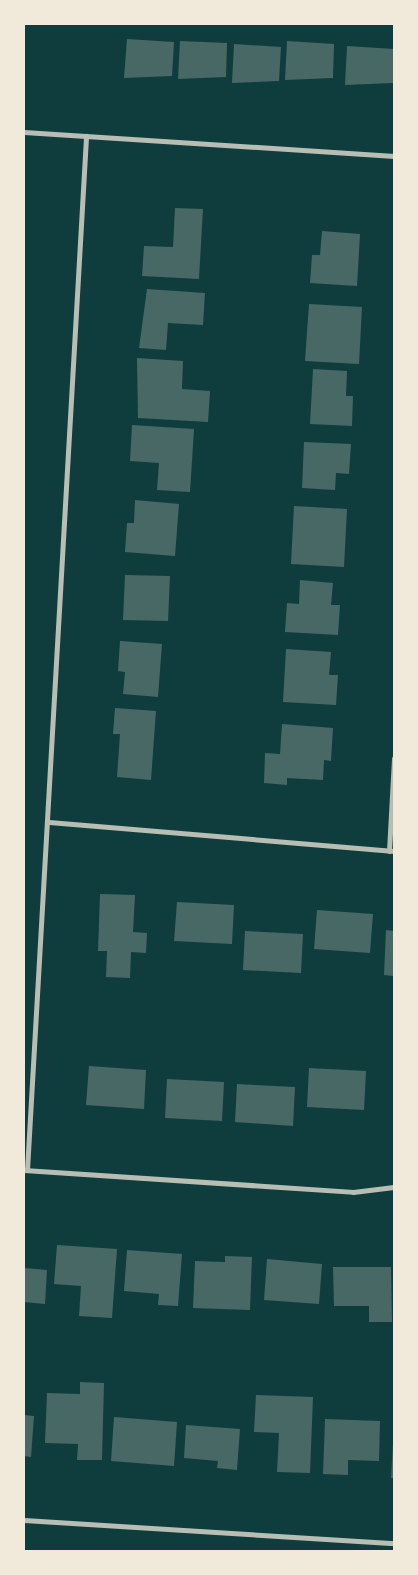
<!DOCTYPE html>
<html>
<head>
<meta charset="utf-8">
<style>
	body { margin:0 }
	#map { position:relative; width:418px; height:1575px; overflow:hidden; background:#0f3d3e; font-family:Helvetica,sans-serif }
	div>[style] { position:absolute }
	.building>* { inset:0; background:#486865 }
	.minor>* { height:5px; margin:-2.5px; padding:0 2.5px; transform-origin:2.5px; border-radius:2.5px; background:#b8beb3 }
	span { translate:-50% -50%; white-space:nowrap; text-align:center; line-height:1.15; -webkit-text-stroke:5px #f1e9da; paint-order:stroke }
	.frame { position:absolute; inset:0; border:25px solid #f1e9da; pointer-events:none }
</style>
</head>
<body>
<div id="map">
	<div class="building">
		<div style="clip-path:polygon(127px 39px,174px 42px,172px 76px,124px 78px)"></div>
		<div style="clip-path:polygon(180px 41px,227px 43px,226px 77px,178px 79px)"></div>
		<div style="clip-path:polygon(287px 41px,334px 44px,333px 78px,285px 80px)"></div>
		<div style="clip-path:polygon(234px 44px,281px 47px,279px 81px,232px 83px)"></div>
		<div style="clip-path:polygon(347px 46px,394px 49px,393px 83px,345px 85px)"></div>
		<div style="clip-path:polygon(175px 208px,203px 209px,199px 279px,142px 276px,144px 246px,173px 247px)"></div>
		<div style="clip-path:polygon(322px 231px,360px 234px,357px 286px,310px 283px,312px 255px,320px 255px)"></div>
		<div style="clip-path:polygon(147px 289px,205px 293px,203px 325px,168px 323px,166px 350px,139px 348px)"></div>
		<div style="clip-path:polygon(309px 304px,362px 307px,359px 364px,305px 361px)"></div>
		<div style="clip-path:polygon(137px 358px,183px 361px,182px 389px,210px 391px,208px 422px,138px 418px)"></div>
		<div style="clip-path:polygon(313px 369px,347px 371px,346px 396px,353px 396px,352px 426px,310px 424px)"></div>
		<div style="clip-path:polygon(132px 425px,194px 429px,190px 492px,157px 490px,159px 463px,130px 461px)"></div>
		<div style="clip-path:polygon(304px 442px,351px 444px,349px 474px,336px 473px,335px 490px,302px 488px)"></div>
		<div style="clip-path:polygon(135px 500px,179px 504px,175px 556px,125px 552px,127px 523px,134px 523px)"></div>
		<div style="clip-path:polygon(294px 506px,347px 509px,344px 567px,291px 564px)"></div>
		<div style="clip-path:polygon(125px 575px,170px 576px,168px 621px,123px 620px)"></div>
		<div style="clip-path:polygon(300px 580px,333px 583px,331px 605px,340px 605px,338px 635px,285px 632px,287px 603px,299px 604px)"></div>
		<div style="clip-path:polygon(120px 641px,162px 644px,158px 697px,123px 694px,125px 672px,118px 671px)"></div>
		<div style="clip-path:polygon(286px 649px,331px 652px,329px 675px,338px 675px,336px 705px,283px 702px)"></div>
		<div style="clip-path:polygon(115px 708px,156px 711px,151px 780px,117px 777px,120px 734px,113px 734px)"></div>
		<div style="clip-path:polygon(282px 724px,333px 728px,331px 761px,324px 760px,323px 780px,287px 778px,287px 785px,264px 783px,265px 753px,280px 754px)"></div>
		<div style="clip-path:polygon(100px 894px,135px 895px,133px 932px,147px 933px,146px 953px,131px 952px,130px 978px,106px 977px,107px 951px,98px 951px)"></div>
		<div style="clip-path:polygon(177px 902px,234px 905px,232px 944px,174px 941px)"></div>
		<div style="clip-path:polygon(317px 910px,373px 914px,370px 953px,314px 949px)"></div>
		<div style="clip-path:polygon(386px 930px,394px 931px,394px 976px,384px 975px)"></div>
		<div style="clip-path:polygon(245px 931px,303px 934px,301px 973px,243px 970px)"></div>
		<div style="clip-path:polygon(89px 1066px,146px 1070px,144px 1109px,86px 1105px)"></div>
		<div style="clip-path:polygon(309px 1068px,366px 1071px,364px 1110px,307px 1107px)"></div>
		<div style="clip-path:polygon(167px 1079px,224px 1082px,222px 1121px,165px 1118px)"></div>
		<div style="clip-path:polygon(237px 1084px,295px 1087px,293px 1126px,235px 1122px)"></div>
		<div style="clip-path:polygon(57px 1245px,117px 1249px,112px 1318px,79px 1316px,81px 1286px,54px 1284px)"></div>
		<div style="clip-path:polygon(127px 1250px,182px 1254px,178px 1306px,158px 1305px,159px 1294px,124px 1291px)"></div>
		<div style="clip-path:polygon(225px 1256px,252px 1257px,250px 1310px,193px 1308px,195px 1261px,225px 1262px)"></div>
		<div style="clip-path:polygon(267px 1259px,322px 1264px,319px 1304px,264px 1300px)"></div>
		<div style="clip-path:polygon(333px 1267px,391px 1267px,392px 1322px,369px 1322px,369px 1306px,334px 1306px)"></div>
		<div style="clip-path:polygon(24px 1268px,47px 1270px,45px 1304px,24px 1302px)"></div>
		<div style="clip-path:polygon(80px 1382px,104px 1383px,102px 1460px,77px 1460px,78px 1444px,45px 1443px,47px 1393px,80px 1394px)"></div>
		<div style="clip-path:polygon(256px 1395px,313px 1397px,310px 1473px,277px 1472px,279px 1433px,254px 1432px)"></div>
		<div style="clip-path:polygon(24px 1415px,34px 1416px,31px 1457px,24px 1456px)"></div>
		<div style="clip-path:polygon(114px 1417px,177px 1422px,174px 1466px,111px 1461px)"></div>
		<div style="clip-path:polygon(325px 1419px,380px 1421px,379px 1461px,348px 1460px,348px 1475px,323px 1474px)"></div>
		<div style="clip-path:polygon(186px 1425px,240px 1429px,237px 1470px,217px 1468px,218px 1461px,184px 1458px)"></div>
		<div style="clip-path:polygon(393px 1444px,394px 1444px,394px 1478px,391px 1478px)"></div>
	</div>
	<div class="minor">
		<div style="left:24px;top:132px;width:371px;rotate:3.7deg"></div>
		<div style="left:49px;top:822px;width:346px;rotate:4.8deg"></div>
		<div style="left:389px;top:851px;width:93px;rotate:-86.9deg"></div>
		<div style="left:24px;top:1170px;width:330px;rotate:3.8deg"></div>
		<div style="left:353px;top:1192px;width:41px;rotate:-7deg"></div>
		<div style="left:27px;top:1170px;width:1036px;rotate:-86.73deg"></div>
		<div style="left:24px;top:1520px;width:371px;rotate:3.6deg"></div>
	</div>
	<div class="frame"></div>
</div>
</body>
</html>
